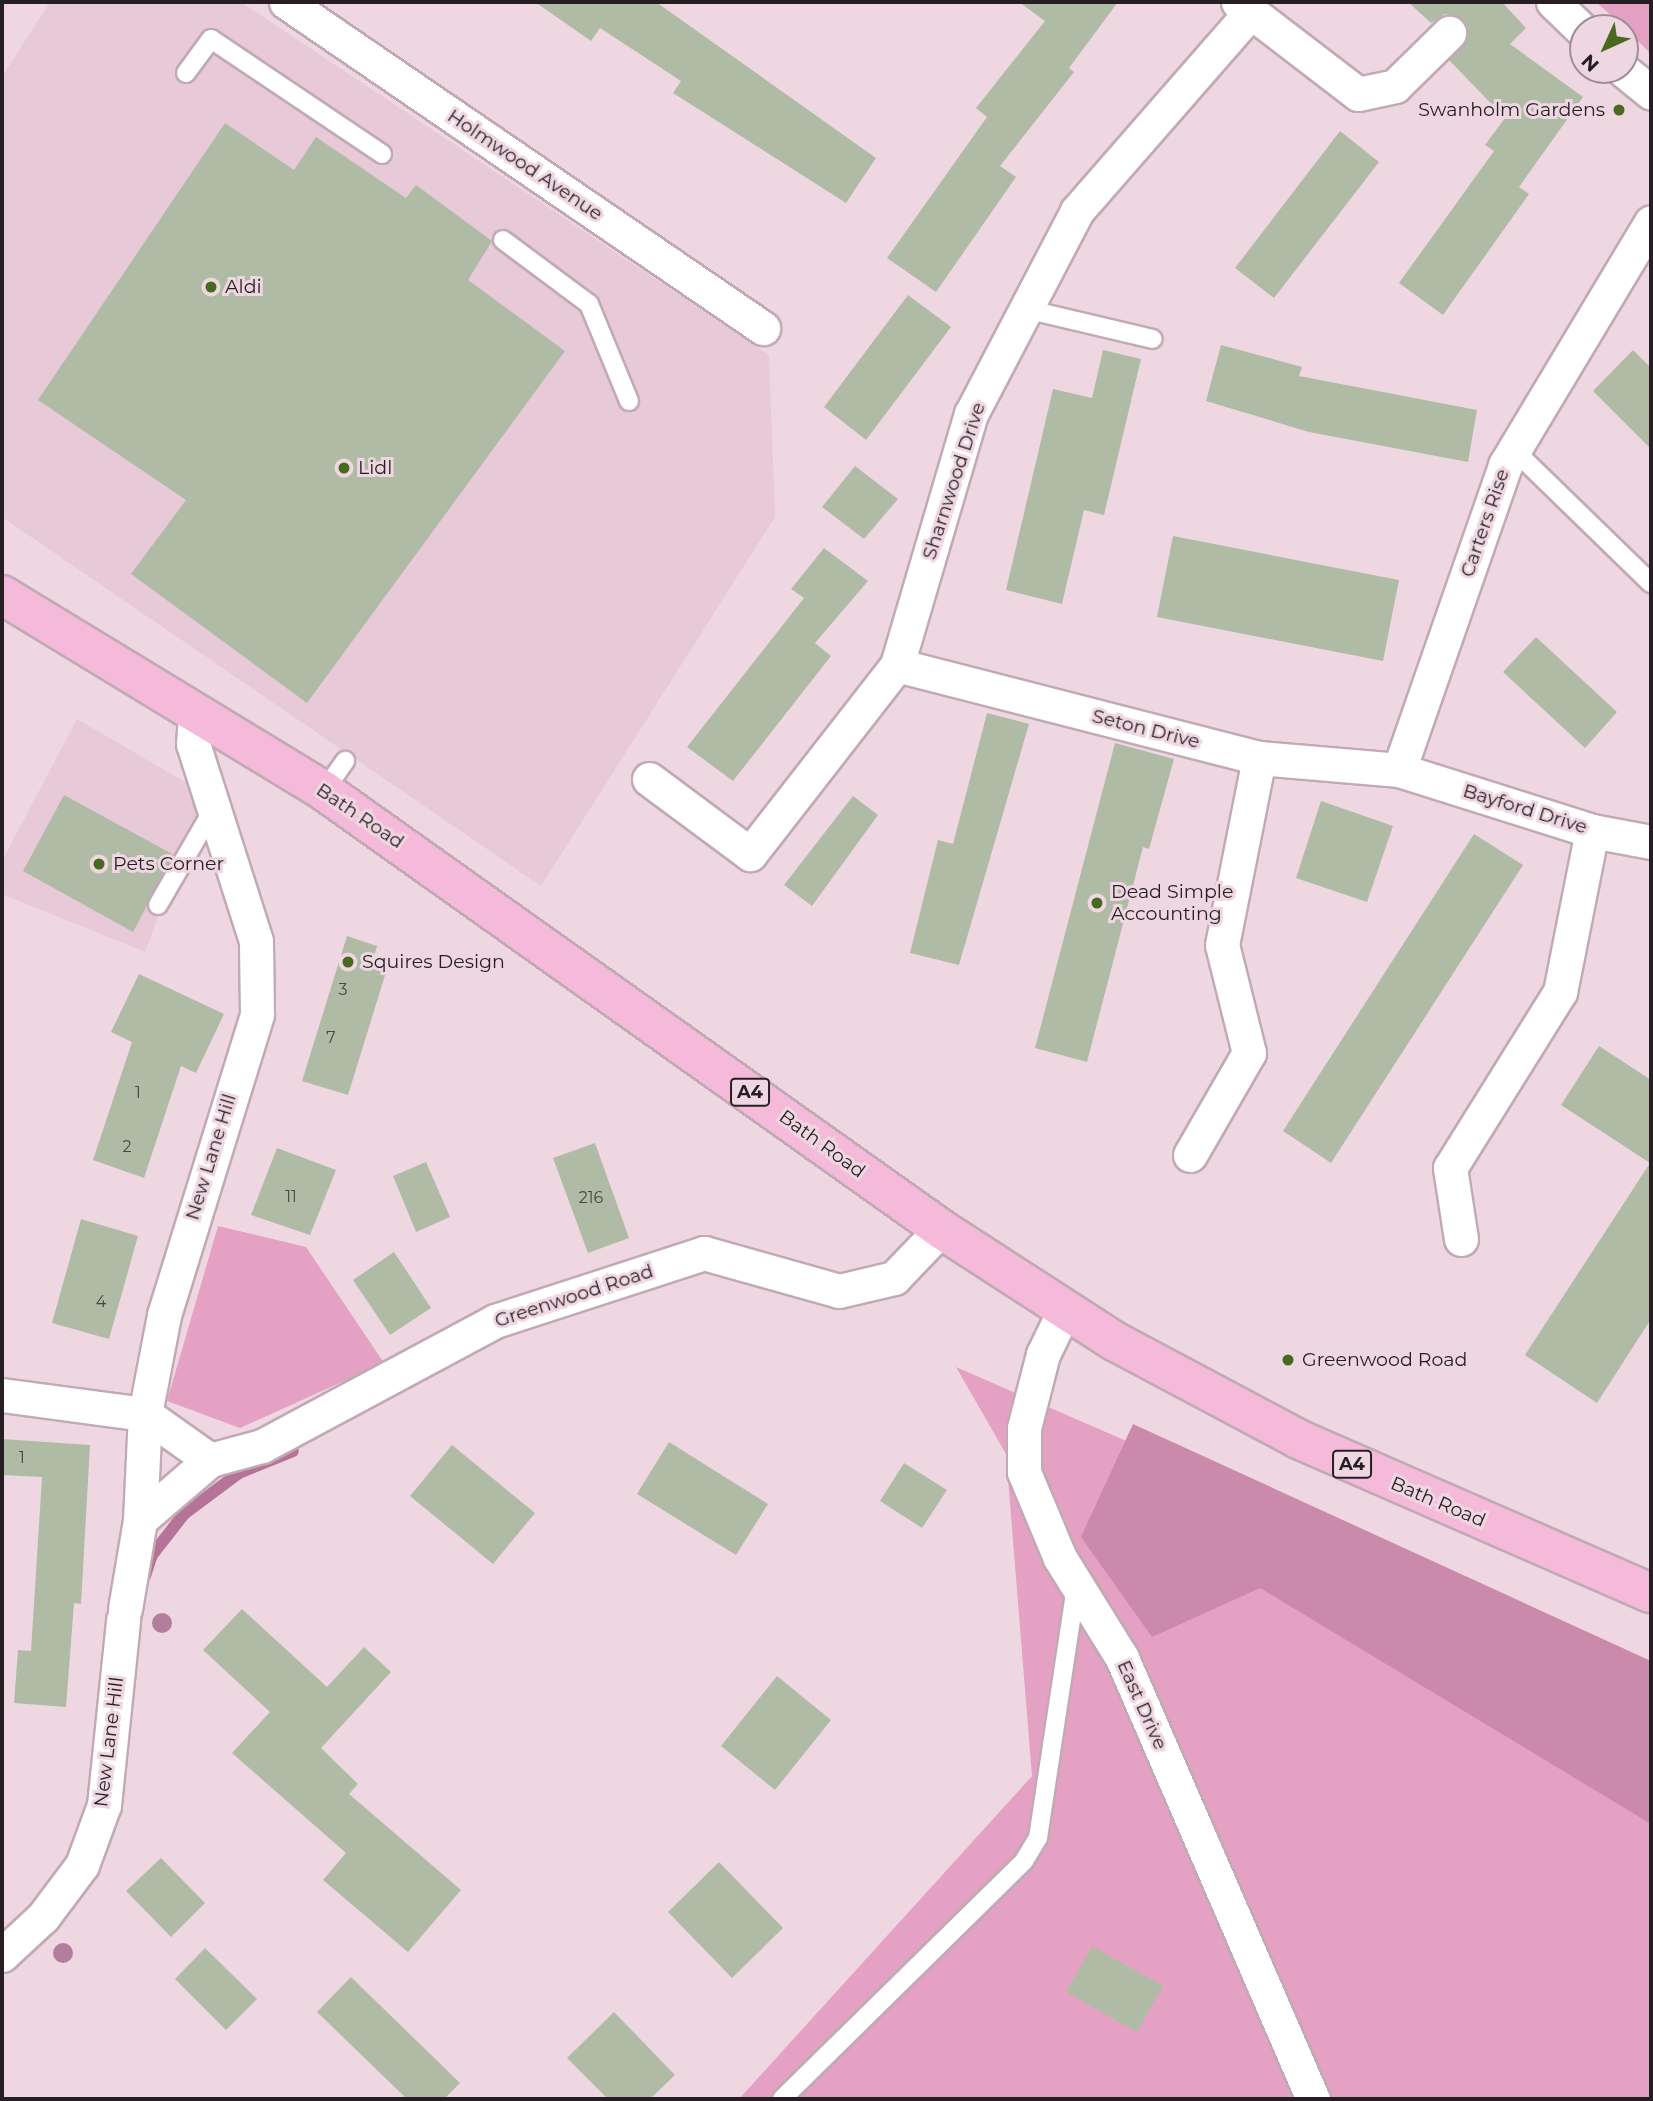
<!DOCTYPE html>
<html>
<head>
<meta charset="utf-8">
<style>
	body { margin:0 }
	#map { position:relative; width:1653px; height:2101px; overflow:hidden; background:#efd7e2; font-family:Montserrat,sans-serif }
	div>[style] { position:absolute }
	.built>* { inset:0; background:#e7c9d7 }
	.green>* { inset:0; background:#e4a1c4 }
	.forest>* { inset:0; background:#cb89ac }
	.stream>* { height:12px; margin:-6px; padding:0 6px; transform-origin:6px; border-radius:6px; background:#b57497 }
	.building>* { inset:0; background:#b0bba6 }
	.roads { filter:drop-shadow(2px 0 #c1aab5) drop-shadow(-2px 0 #c1aab5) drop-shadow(0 2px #c1aab5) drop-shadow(0 -2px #c1aab5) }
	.service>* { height:18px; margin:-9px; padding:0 9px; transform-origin:9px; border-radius:9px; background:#fff }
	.minor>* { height:33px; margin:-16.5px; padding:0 16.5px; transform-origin:16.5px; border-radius:16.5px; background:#fff }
	.primary>* { height:38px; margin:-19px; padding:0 19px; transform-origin:19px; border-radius:19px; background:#f5bada }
	.trees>* { width:20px; height:20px; margin:-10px; border-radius:50%; background:#b47d9c }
	.dots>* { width:19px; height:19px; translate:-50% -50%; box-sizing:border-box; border:4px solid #efd7e2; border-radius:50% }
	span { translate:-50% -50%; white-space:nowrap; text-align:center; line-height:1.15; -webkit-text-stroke:6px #efd7e2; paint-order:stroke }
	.number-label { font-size:16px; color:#494544 }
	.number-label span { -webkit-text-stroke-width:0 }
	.shield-label span { padding:2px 5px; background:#efd7e2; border:2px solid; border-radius:5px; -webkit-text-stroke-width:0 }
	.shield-label { font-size:18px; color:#271e23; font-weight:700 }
	.poi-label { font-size:19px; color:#271e23 }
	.right { translate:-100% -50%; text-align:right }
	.left { translate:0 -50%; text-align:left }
	.street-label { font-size:19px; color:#271e23 }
	.frame { position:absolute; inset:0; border:4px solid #271e23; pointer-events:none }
	.north { position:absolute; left:1569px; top:14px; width:70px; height:70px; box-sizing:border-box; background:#efd7e2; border:2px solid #9f8d96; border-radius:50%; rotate:225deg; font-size:19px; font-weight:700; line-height:28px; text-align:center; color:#271e23 }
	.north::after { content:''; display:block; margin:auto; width:24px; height:32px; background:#49691f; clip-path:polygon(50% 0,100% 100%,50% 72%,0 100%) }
</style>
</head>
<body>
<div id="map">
	<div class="built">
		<div style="clip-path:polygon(50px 2px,241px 2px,769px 355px,775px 517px,541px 886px,2px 517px,2px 77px)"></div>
		<div style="clip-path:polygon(77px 719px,204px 793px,145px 952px,2px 894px,2px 861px)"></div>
	</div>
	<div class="green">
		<div style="clip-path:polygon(1596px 2px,1651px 2px,1651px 54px,1625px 28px)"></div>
		<div style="clip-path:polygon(218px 1226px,306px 1247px,384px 1363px,240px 1428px,167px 1401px)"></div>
		<div style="clip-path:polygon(956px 1367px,1651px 1669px,1651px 2099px,739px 2099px,1032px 1776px,1006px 1454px)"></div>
	</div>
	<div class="forest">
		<div style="clip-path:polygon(1133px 1424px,1651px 1661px,1651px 1824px,1260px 1588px,1152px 1637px,1081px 1537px)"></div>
	</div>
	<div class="stream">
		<div style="left:145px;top:1576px;width:22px;rotate:-72deg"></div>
		<div style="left:152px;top:1555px;width:52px;rotate:-52deg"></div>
		<div style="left:184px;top:1514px;width:69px;rotate:-36.7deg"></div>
		<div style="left:239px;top:1473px;width:58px;rotate:-22.2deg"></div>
	</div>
	<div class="building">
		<div style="clip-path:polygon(535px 2px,656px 2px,876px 158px,846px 203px,673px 93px,681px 81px,600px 28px,591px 41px)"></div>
		<div style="clip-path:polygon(1019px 2px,1118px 2px,1069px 68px,1074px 72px,1000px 166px,1016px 177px,936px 292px,887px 258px,987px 117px,976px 108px,1045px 21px)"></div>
		<div style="clip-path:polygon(1408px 2px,1502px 2px,1526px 28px,1510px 44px,1583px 97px,1519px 187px,1529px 194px,1443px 315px,1399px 283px,1494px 151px,1485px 145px,1505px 118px,1449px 60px,1467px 39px,1463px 20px,1445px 14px,1431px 23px)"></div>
		<div style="clip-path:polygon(225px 123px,294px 170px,316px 137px,406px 198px,416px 185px,492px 241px,468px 280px,565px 351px,307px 703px,131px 574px,186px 500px,38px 400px)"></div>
		<div style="clip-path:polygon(1340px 131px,1379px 162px,1274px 298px,1235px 268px)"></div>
		<div style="clip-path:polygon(908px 295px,951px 327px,866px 440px,824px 407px)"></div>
		<div style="clip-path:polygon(1221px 345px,1302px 367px,1299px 376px,1477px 410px,1468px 462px,1309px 432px,1206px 401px)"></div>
		<div style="clip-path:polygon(1103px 350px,1141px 359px,1104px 515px,1084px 510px,1062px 604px,1006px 590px,1053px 389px,1092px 398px)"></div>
		<div style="clip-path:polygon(1633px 350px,1651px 368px,1651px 449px,1593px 391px)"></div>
		<div style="clip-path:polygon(855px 466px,898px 499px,864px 539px,822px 507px)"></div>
		<div style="clip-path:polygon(1173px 536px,1399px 580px,1383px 661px,1157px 617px)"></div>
		<div style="clip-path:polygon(824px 548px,868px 581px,815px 643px,831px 656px,733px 781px,687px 747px,804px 598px,791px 589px)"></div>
		<div style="clip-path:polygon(1536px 637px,1617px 712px,1585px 748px,1503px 672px)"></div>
		<div style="clip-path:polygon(987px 713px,1029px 724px,959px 965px,910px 953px,938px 840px,953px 844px)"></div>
		<div style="clip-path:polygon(1115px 743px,1174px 759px,1149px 849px,1143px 847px,1087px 1062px,1035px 1048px)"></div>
		<div style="clip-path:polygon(64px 795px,174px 855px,133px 932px,23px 871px)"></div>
		<div style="clip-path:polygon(853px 796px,878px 815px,812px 906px,784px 885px)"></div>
		<div style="clip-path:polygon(1321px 801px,1393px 826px,1367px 902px,1296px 878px)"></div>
		<div style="clip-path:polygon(1474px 834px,1523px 865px,1331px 1163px,1283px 1131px)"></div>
		<div style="clip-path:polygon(347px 936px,377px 946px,371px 967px,386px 972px,348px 1095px,302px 1081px)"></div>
		<div style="clip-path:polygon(139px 974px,224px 1014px,196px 1073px,181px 1066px,144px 1178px,93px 1160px,132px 1042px,111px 1032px)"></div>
		<div style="clip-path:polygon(1599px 1046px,1651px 1080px,1651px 1319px,1597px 1403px,1525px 1355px,1650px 1163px,1561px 1105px)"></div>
		<div style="clip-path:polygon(595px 1143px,629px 1238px,588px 1253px,553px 1158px)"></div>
		<div style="clip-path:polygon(277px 1148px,336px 1170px,310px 1235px,251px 1215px)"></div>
		<div style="clip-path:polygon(426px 1162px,450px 1217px,416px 1232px,393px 1176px)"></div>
		<div style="clip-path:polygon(81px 1219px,138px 1236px,109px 1339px,52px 1323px)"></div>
		<div style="clip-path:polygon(394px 1252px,431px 1308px,390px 1335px,353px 1280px)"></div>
		<div style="clip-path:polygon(2px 1439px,90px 1445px,81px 1604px,74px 1603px,66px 1707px,14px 1703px,18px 1650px,31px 1651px,42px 1477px,2px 1475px)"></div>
		<div style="clip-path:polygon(669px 1442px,768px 1504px,736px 1555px,637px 1494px)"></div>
		<div style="clip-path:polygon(452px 1445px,535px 1513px,493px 1564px,410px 1496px)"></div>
		<div style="clip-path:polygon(904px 1463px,947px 1490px,922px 1528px,880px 1501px)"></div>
		<div style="clip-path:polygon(242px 1609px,327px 1687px,364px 1647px,391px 1672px,321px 1748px,358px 1784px,349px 1794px,461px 1890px,408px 1952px,323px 1880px,346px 1853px,232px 1753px,270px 1712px,203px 1650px)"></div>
		<div style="clip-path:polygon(777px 1676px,831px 1720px,775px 1790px,721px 1746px)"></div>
		<div style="clip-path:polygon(161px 1858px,205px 1903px,171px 1937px,126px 1891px)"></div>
		<div style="clip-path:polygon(719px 1862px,783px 1928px,732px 1978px,668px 1912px)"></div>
		<div style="clip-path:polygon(1092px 1946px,1163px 1986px,1137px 2032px,1066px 1992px)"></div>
		<div style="clip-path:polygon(205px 1948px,257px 1999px,226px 2030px,175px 1979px)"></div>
		<div style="clip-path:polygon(351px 1977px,460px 2083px,444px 2099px,407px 2099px,317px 2012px)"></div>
		<div style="clip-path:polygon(614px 2012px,675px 2075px,650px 2099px,608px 2099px,567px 2058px)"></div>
	</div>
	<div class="roads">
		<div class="service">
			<div style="left:186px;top:73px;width:42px;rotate:-53.7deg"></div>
			<div style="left:211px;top:39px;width:206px;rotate:33.9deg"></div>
			<div style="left:503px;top:240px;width:107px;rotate:36.7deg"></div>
			<div style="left:589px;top:304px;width:105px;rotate:67.6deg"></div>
			<div style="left:1026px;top:309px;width:130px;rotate:13.3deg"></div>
			<div style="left:1514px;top:450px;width:191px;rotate:44.2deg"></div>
			<div style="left:324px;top:791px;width:37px;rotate:-55deg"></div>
			<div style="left:158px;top:905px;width:112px;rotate:-60deg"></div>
			<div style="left:782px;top:2099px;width:339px;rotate:-44.5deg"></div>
			<div style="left:1024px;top:1861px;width:27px;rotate:-59deg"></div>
			<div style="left:1038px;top:1838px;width:253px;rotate:-81.4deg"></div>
		</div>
		<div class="minor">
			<div style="left:286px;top:2px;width:578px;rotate:34.35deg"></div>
			<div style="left:1238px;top:2px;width:151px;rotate:37.5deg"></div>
			<div style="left:1358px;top:94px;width:38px;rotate:-12deg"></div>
			<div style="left:1395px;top:86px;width:76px;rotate:-44.5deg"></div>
			<div style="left:1553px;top:2px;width:42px;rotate:44deg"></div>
			<div style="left:1623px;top:70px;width:36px;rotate:39deg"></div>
			<div style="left:897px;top:665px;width:374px;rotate:14.4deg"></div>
			<div style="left:1259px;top:758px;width:141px;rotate:4.9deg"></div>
			<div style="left:1399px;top:770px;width:202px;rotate:17.5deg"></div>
			<div style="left:1592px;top:831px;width:60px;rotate:10.6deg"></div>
			<div style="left:1399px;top:770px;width:323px;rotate:-70.8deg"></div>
			<div style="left:1505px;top:465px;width:283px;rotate:-59deg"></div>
			<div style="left:649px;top:779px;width:126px;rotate:36.6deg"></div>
			<div style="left:750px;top:854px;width:239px;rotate:-52.1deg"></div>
			<div style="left:897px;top:665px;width:262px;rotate:-73.6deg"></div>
			<div style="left:971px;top:414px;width:229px;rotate:-62.4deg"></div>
			<div style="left:1077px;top:211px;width:260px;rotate:-48.9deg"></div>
			<div style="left:1190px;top:1155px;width:118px;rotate:-60deg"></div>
			<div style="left:1249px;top:1053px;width:111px;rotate:-104deg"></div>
			<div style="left:1222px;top:945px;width:191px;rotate:-78.8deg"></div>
			<div style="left:1461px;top:1239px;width:72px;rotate:-98.8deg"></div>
			<div style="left:1450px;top:1168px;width:208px;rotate:-58deg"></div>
			<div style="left:1560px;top:992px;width:164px;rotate:-78.8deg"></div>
			<div style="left:1064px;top:1311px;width:48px;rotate:116deg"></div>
			<div style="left:1043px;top:1354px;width:76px;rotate:104.4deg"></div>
			<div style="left:1024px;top:1428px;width:44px;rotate:90deg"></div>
			<div style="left:1024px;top:1472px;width:93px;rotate:67.3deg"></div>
			<div style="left:1060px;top:1558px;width:118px;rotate:58.2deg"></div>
			<div style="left:1122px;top:1658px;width:481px;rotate:66.6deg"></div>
			<div style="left:2px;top:1395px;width:144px;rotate:7.6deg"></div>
			<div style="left:145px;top:1414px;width:80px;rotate:35.3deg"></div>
			<div style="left:140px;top:1520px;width:92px;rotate:-40.6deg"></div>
			<div style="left:210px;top:1460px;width:54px;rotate:-15.1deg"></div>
			<div style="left:262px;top:1446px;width:264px;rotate:-28.2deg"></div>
			<div style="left:495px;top:1321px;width:220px;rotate:-18deg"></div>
			<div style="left:704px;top:1253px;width:140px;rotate:15.7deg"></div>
			<div style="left:839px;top:1291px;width:57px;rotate:-13.3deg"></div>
			<div style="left:894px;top:1278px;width:68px;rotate:-46.2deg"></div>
			<div style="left:125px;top:1609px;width:90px;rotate:-80.4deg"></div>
			<div style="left:140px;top:1520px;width:106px;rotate:-87.3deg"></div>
			<div style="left:145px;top:1414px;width:101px;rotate:-79.1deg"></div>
			<div style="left:164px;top:1315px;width:315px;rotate:-72.8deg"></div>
			<div style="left:257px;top:1014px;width:73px;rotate:-90.8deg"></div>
			<div style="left:256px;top:941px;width:207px;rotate:-107.7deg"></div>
			<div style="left:193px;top:744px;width:32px;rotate:-86deg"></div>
			<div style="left:2px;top:1955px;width:56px;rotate:-42.8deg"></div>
			<div style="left:43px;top:1917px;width:65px;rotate:-53.1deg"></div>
			<div style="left:82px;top:1865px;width:64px;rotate:-69.9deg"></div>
			<div style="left:104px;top:1805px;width:186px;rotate:-84.1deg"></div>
		</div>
		<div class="primary">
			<div style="left:2px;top:595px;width:377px;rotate:31.3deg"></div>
			<div style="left:324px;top:791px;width:757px;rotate:35.37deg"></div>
			<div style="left:941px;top:1229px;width:206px;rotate:32.9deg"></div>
			<div style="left:1114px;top:1341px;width:208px;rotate:28deg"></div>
			<div style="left:1298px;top:1439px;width:385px;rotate:23.6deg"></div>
		</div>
	</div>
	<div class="trees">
		<div style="left:162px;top:1623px"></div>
		<div style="left:63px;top:1953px"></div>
	</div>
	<div class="dots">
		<div style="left:1619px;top:110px;background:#49691f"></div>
		<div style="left:211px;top:287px;background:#49691f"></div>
		<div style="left:344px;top:468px;background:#49691f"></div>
		<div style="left:99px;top:864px;background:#49691f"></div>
		<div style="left:1097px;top:903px;background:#49691f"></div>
		<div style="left:348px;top:962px;background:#49691f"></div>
		<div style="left:1288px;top:1360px;background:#49691f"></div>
	</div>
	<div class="number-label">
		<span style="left:343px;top:990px">3</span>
		<span style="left:331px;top:1038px">7</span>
		<span style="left:138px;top:1093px">1</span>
		<span style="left:127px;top:1147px">2</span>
		<span style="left:291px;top:1197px">11</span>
		<span style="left:591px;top:1198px">216</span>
		<span style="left:101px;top:1302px">4</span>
		<span style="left:22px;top:1458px">1</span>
	</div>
	<div class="shield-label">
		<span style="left:750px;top:1092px">A4</span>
		<span style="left:1352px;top:1464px">A4</span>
	</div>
	<div class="poi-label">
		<span class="right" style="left:1605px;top:110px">Swanholm Gardens</span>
		<span class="left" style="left:225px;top:287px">Aldi</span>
		<span class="left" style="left:358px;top:468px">Lidl</span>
		<span class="left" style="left:113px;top:864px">Pets Corner</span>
		<span class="left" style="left:1111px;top:903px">Dead Simple<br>Accounting</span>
		<span class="left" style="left:362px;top:962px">Squires Design</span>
		<span class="left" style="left:1302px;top:1360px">Greenwood Road</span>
	</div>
	<div class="street-label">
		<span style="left:525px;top:165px;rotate:34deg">Holmwood Avenue</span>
		<span style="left:954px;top:481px;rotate:-72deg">Sharnwood Drive</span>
		<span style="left:1485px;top:523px;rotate:-71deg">Carters Rise</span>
		<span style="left:1146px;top:729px;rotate:14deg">Seton Drive</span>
		<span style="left:1525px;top:809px;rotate:17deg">Bayford Drive</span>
		<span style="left:360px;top:816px;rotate:34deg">Bath Road</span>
		<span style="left:822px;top:1144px;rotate:36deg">Bath Road</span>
		<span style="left:211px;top:1157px;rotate:-73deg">New Lane Hill</span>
		<span style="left:574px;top:1296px;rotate:-18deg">Greenwood Road</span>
		<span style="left:1438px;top:1502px;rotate:23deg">Bath Road</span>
		<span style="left:1142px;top:1705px;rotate:66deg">East Drive</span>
		<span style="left:109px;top:1742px;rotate:-83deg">New Lane Hill</span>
	</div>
	<div class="frame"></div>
	<div class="north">N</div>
</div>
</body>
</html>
